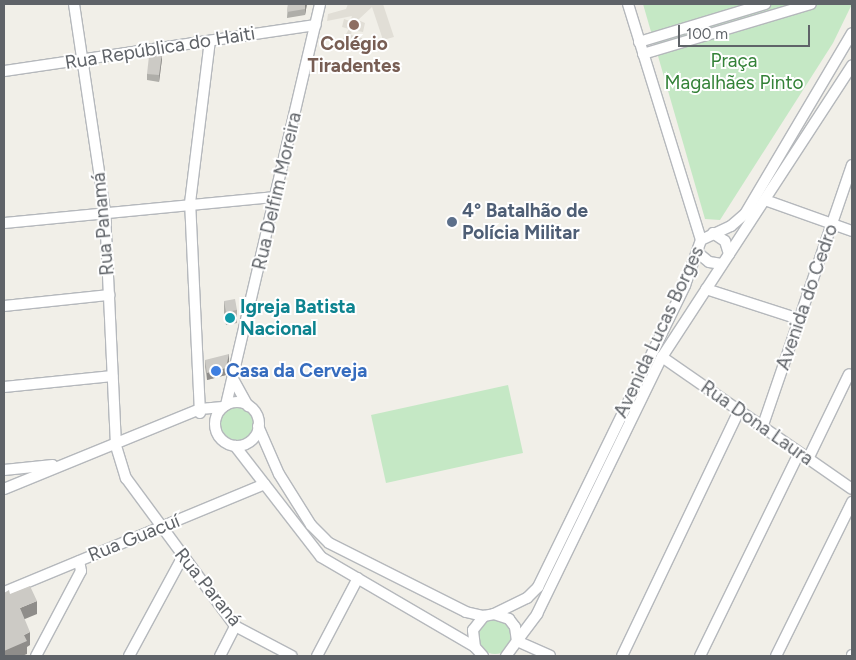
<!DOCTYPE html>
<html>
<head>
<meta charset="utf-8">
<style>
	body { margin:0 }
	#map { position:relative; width:856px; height:660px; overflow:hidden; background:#f1efe8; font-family:Figtree,sans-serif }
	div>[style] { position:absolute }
	.education>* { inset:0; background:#e1ded6 }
	.green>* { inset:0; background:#c5e8c5 }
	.round { border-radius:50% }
	.roads { filter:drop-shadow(1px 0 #b5b8bc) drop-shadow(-1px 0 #b5b8bc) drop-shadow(0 1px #b5b8bc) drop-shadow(0 -1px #b5b8bc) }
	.minor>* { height:10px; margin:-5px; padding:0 5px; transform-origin:5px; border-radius:5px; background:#fff }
	.minor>.ring { margin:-5px; padding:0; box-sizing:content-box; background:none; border:10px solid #fff; border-radius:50% }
	.wall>* { inset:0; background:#afaea9 }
	.shaded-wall>* { inset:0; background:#8f8d8a }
	.building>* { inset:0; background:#cccac5 }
	.dots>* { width:14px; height:14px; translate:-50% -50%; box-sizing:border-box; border:2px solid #fff; border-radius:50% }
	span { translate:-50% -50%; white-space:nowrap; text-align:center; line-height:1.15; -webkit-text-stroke:4px #fff; paint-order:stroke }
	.education-label { font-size:19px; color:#785e54; font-weight:700 }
	.street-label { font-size:19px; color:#5f6368 }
	.park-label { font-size:19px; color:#348238 }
	.service-label { font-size:19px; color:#4e5e75; font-weight:700 }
	.left { translate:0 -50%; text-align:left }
	.culture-label { font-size:19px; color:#0d838f; font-weight:700 }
	.shop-label { font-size:19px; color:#366cbe; font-weight:700 }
	.frame { position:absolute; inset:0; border:5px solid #5f6368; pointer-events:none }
	.scale { position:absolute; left:678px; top:25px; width:132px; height:22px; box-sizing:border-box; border:2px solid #5f6368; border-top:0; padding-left:6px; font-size:15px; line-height:18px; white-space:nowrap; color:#5f6368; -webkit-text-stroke:4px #fff; paint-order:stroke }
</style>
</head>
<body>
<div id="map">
	<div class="education">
		<div style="clip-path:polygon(348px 4px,383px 4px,394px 37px,383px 40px,372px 7px,358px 20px,365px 23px,363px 32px,352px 30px,351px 35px,362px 38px,361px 45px,342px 41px,349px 29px,342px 27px,344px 19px,350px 21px,352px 16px,327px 21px,328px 14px,346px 9px)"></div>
	</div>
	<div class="green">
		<div style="clip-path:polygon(643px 4px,852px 4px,833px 43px,720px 220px,705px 219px)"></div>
		<div style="clip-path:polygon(508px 385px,523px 453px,386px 483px,371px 415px)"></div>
		<div class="round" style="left:219px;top:406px;width:36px;height:36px"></div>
		<div class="round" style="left:478px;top:620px;width:34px;height:34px"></div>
	</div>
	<div class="roads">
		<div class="minor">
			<div style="left:74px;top:4px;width:210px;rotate:81.5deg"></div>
			<div style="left:105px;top:212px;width:234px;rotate:87.3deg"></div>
			<div style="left:116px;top:446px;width:34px;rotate:73deg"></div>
			<div style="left:126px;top:478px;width:184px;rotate:53.6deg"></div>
			<div style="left:235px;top:626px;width:64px;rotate:27.8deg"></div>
			<div style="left:628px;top:4px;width:247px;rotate:72.8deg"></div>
			<div style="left:639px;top:42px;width:132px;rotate:-16.8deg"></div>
			<div style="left:643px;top:54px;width:175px;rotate:-16.6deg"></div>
			<div style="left:4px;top:71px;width:315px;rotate:-8.4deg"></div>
			<div style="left:765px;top:200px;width:92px;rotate:19.6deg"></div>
			<div style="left:4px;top:223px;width:273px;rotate:-5.5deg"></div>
			<div style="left:713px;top:233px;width:14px;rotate:34deg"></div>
			<div style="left:725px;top:241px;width:14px;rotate:73deg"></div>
			<div style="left:698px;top:253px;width:14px;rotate:39deg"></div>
			<div style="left:709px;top:262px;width:13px;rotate:9deg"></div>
			<div style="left:706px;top:289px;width:98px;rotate:17.9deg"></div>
			<div style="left:4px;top:306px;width:106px;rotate:-6deg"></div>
			<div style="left:662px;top:357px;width:231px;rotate:34.8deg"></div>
			<div style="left:233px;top:379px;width:31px;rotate:61deg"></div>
			<div style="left:4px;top:387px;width:109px;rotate:-5.8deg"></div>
			<div class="ring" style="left:215px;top:402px;width:34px;height:34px"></div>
			<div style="left:226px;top:405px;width:412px;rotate:-76.8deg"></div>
			<div style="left:200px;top:413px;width:210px;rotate:-92.7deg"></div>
			<div style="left:190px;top:203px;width:163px;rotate:-83deg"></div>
			<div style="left:258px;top:426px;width:52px;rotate:66.4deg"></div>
			<div style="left:279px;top:474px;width:60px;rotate:57.9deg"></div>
			<div style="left:311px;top:525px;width:25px;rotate:45deg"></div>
			<div style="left:329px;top:543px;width:153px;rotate:26.7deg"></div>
			<div style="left:466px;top:612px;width:18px;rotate:13deg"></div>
			<div style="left:762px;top:428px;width:278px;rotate:-71.1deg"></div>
			<div style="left:235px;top:446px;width:140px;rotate:52.2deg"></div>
			<div style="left:321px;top:557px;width:178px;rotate:30.3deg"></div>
			<div style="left:808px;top:459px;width:94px;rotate:-64.2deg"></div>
			<div style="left:4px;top:470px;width:49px;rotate:-5.8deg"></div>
			<div style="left:4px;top:489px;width:212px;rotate:-22.2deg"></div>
			<div style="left:200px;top:409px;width:23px;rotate:-5deg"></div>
			<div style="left:4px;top:592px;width:282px;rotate:-22.5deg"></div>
			<div style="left:494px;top:614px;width:37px;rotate:-26deg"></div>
			<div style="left:527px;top:598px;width:16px;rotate:-45deg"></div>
			<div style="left:538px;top:587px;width:336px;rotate:-64deg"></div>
			<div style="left:685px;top:285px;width:48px;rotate:-70.4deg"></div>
			<div style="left:701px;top:240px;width:33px;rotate:-25deg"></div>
			<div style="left:731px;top:226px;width:18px;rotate:-41deg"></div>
			<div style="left:745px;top:214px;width:210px;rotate:-59.4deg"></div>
			<div style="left:517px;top:641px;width:34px;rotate:-53deg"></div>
			<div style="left:537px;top:614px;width:286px;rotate:-64.1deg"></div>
			<div style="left:662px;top:357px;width:348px;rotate:-56.9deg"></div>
			<div style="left:517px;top:641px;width:36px;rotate:24deg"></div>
			<div style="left:36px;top:656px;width:96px;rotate:-62.1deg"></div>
			<div style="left:81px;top:571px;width:10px;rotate:-101deg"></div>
			<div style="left:129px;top:656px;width:111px;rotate:-61.6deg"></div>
			<div style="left:220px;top:656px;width:34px;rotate:-63deg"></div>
			<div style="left:317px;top:656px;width:88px;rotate:-62.3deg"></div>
			<div style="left:483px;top:656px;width:12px;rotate:-132deg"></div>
			<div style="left:475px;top:647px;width:17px;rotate:-97deg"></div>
			<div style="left:473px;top:630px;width:18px;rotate:-52deg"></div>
			<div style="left:484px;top:616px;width:10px;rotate:-11deg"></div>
			<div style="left:494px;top:614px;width:16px;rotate:18deg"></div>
			<div style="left:509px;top:619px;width:10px;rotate:53deg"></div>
			<div style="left:515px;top:627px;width:14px;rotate:82deg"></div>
			<div style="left:517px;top:641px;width:19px;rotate:126deg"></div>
			<div style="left:622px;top:656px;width:272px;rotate:-64.5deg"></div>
			<div style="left:700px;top:656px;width:226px;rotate:-64deg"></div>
			<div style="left:776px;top:656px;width:172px;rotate:-63.7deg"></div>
			<div style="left:852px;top:656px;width:1px;rotate:-90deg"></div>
		</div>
	</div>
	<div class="wall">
		<div style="clip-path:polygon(288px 4px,307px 4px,305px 15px,287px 18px)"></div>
		<div style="clip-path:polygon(162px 59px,159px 82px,147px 80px,147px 74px)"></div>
		<div style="clip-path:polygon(224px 301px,237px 310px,237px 323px,226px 325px,224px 314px)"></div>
		<div style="clip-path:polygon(205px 360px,229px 361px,226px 375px,207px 380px,205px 367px)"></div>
	</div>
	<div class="shaded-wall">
		<div style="clip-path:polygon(305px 4px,307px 4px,305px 15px)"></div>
		<div style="clip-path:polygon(162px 52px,162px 59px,159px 82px,159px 75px)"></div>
		<div style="clip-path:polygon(229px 354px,229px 361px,226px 375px,207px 380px,207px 373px)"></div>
		<div style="clip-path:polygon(37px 601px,37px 614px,20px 621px,20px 608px)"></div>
		<div style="clip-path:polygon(30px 632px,30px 645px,27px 647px,27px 654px,22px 656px,4px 656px,4px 651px,24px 635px)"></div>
	</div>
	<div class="building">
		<div style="clip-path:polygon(288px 4px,305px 4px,305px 9px,287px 12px)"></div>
		<div style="clip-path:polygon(162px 52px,159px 75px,147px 74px,149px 56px)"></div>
		<div style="clip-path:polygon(235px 299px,237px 310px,226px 312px,224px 301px)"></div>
		<div style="clip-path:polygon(229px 354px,226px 368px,207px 373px,205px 360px)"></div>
		<div style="clip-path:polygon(30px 586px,37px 601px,20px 608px,30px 632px,24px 635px,27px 641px,4px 651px,4px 593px,9px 590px,10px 594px)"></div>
	</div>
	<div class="dots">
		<div style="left:354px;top:25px;background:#8d6e63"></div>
		<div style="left:452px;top:222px;background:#5c6f8a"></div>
		<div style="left:230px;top:318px;background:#0f9aa8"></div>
		<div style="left:216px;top:371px;background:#3f7fe0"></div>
	</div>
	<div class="education-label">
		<span style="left:354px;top:55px">Colégio<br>Tiradentes</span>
	</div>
	<div class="street-label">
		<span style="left:160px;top:48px;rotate:-9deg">Rua República do Haiti</span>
		<span style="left:277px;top:191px;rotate:-77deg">Rua Delfim Moreira</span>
		<span style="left:103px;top:224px;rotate:-95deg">Rua Panamá</span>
		<span style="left:807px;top:297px;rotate:-71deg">Avenida do Cedro</span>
		<span style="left:659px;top:332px;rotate:-65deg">Avenida Lucas Borges</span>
		<span style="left:757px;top:423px;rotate:35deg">Rua Dona Laura</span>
		<span style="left:134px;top:538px;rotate:-22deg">Rua Guacuí</span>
		<span style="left:208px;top:587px;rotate:51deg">Rua Paraná</span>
	</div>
	<div class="park-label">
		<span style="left:734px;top:72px">Praça<br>Magalhães Pinto</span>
	</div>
	<div class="service-label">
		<span class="left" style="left:462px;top:222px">4° Batalhão de<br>Polícia Militar</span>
	</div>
	<div class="culture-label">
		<span class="left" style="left:240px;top:318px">Igreja Batista<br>Nacional</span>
	</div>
	<div class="shop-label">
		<span class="left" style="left:226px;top:371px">Casa da Cerveja</span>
	</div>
	<div class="frame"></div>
	<div class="scale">100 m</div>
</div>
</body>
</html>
